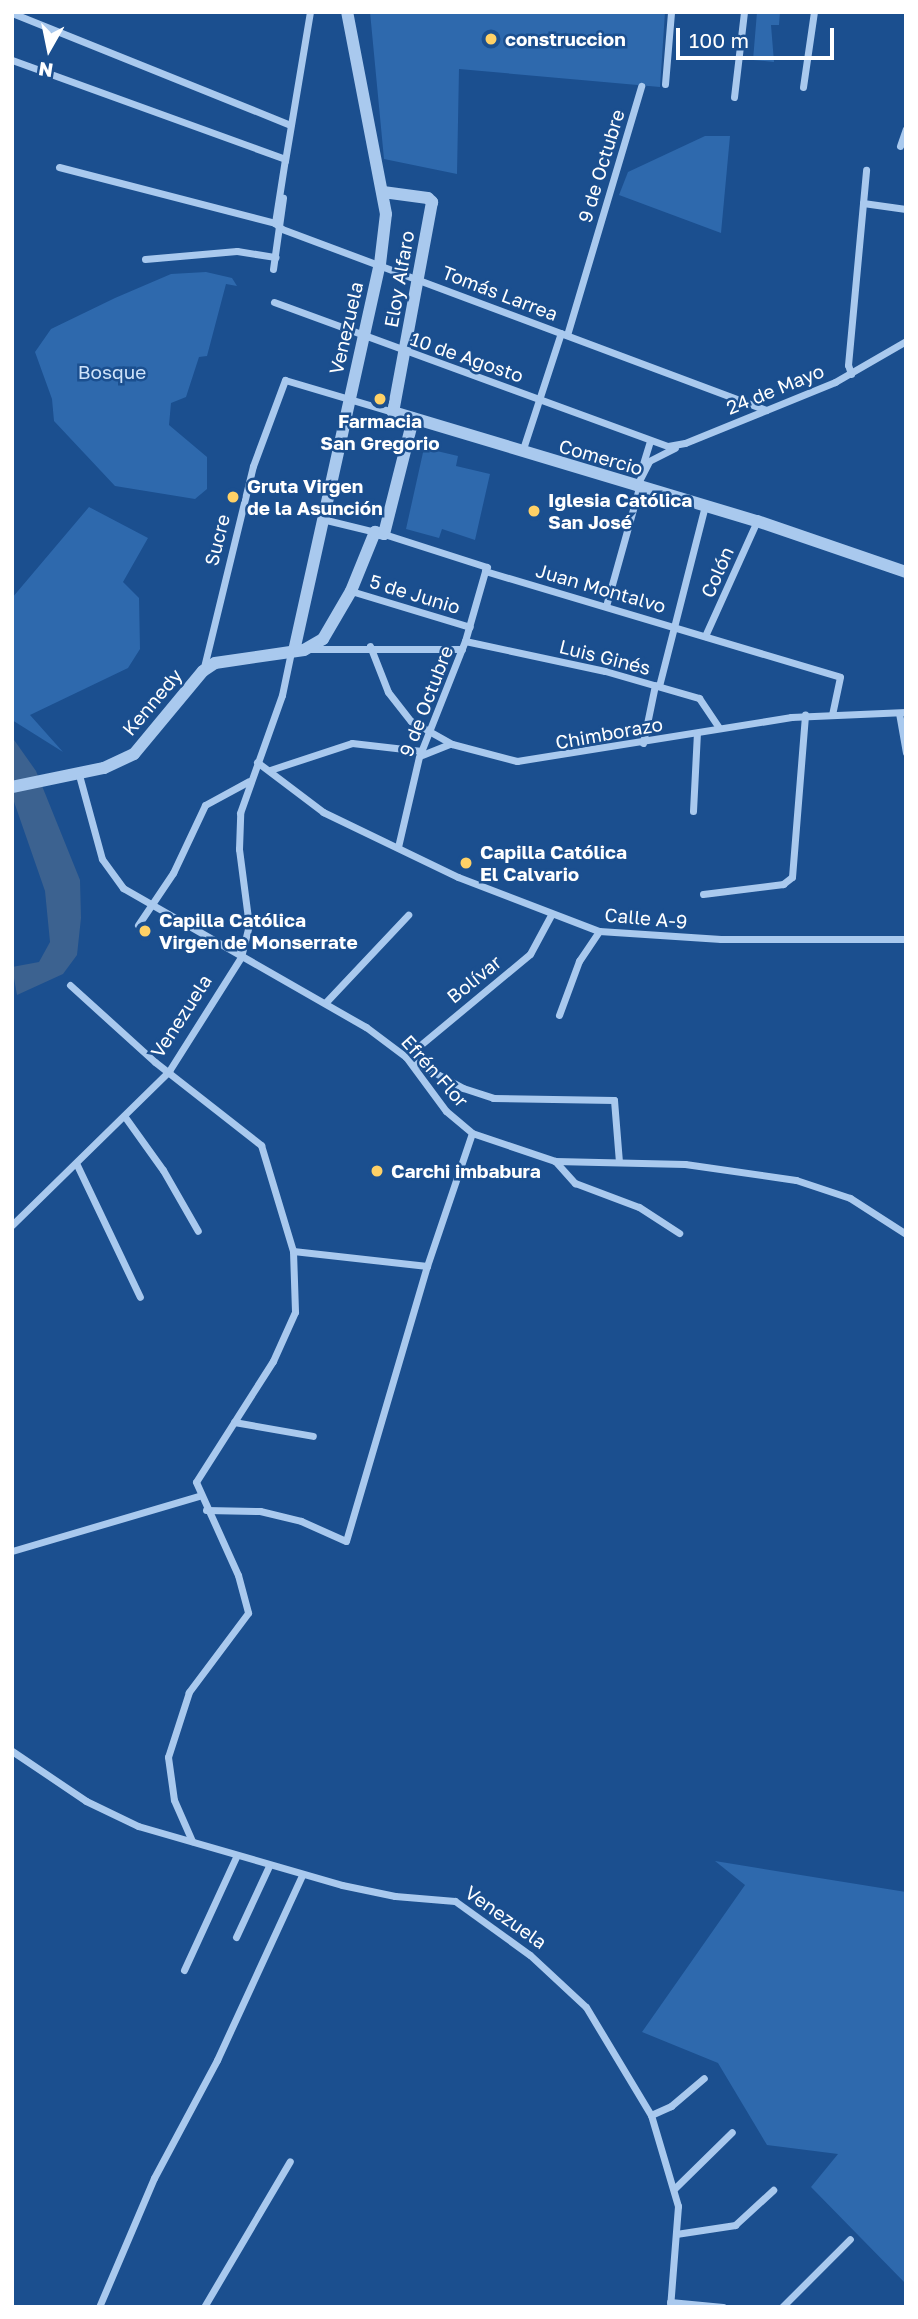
<!DOCTYPE html>
<html>
<head>
<meta charset="utf-8">
<style>
	body { margin:0 }
	#map { position:relative; width:918px; height:2319px; overflow:hidden; background:#1b4f8f; font-family:"Golos Text",sans-serif }
	div>[style] { position:absolute }
	.green>* { inset:0; background:#2e69ad }
	.water>* { inset:0; background:#3c6290 }
	.minor>* { height:7px; margin:-3.5px; padding:0 3.5px; transform-origin:3.5px; border-radius:3.5px; background:#a9c9ee }
	.tertiary>* { height:12px; margin:-6px; padding:0 6px; transform-origin:6px; border-radius:6px; background:#a9c9ee }
	.dots>* { width:19px; height:19px; translate:-50% -50%; box-sizing:border-box; border:4px solid #1b4f8f; border-radius:50% }
	span { translate:-50% -50%; white-space:nowrap; text-align:center; line-height:1.15; -webkit-text-stroke:5px #1b4f8f; paint-order:stroke }
	.poi-label { font-size:19px; color:#fff; font-weight:700 }
	.left { translate:0 -50%; text-align:left }
	.street-label { font-size:19px; color:#fff }
	.park-label { font-size:19px; color:#cfe3fa }
	.frame { position:absolute; inset:0; border:14px solid #fff; pointer-events:none }
	.north { position:absolute; left:14px; top:14px; width:70px; height:70px; -webkit-text-stroke:5px #1b4f8f; paint-order:stroke; rotate:189deg; font-size:19px; font-weight:700; line-height:28px; text-align:center; color:#fff }
	.north::after { content:''; display:block; margin:auto; width:24px; height:32px; background:#fff; clip-path:polygon(50% 0,100% 100%,50% 72%,0 100%) }
	.scale { position:absolute; left:676px; top:28px; width:158px; height:32px; box-sizing:border-box; border:4px solid #fff; border-top:0; padding-left:9px; font-size:21px; line-height:24px; white-space:nowrap; color:#fff; -webkit-text-stroke:5px #1b4f8f; paint-order:stroke }
</style>
</head>
<body>
<div id="map">
	<div class="green">
		<div style="clip-path:polygon(370px 12px,665px 12px,660px 87px,459px 69px,457px 174px,384px 159px)"></div>
		<div style="clip-path:polygon(757px 12px,780px 12px,779px 25px,771px 25px,774px 62px,753px 60px)"></div>
		<div style="clip-path:polygon(705px 136px,730px 136px,721px 233px,619px 195px,628px 172px)"></div>
		<div style="clip-path:polygon(206px 272px,232px 278px,237px 286px,226px 284px,207px 356px,199px 357px,186px 397px,171px 403px,169px 425px,207px 457px,207px 489px,195px 499px,115px 486px,54px 421px,52px 399px,35px 352px,51px 329px,115px 298px,171px 274px)"></div>
		<div style="clip-path:polygon(424px 448px,458px 456px,456px 466px,490px 474px,475px 540px,442px 529px,439px 538px,406px 529px)"></div>
		<div style="clip-path:polygon(89px 507px,148px 538px,123px 582px,139px 598px,140px 649px,128px 668px,30px 715px,63px 752px,12px 720px,12px 598px)"></div>
		<div style="clip-path:polygon(715px 1861px,906px 1892px,906px 2284px,811px 2187px,838px 2154px,767px 2145px,718px 2063px,642px 2032px,745px 1885px)"></div>
	</div>
	<div class="water">
		<div style="clip-path:polygon(12px 737px,36px 771px,80px 880px,81px 918px,77px 955px,63px 974px,17px 995px,12px 967px,39px 962px,50px 942px,45px 891px,12px 796px)"></div>
	</div>
	<div class="minor">
		<div style="left:12px;top:13px;width:300px;rotate:21.9deg"></div>
		<div style="left:12px;top:60px;width:290px;rotate:19.9deg"></div>
		<div style="left:285px;top:159px;width:65px;rotate:98.9deg"></div>
		<div style="left:665px;top:84px;width:72px;rotate:-85.2deg"></div>
		<div style="left:803px;top:87px;width:76px;rotate:-81.7deg"></div>
		<div style="left:734px;top:97px;width:86px;rotate:-83.3deg"></div>
		<div style="left:900px;top:146px;width:18px;rotate:-71deg"></div>
		<div style="left:285px;top:161px;width:151px;rotate:-80.5deg"></div>
		<div style="left:59px;top:167px;width:223px;rotate:14.5deg"></div>
		<div style="left:275px;top:223px;width:9px;rotate:41deg"></div>
		<div style="left:282px;top:229px;width:517px;rotate:20.5deg"></div>
		<div style="left:863px;top:203px;width:43px;rotate:7.9deg"></div>
		<div style="left:145px;top:259px;width:92px;rotate:-5deg"></div>
		<div style="left:237px;top:251px;width:39px;rotate:9deg"></div>
		<div style="left:273px;top:269px;width:72px;rotate:-82deg"></div>
		<div style="left:274px;top:302px;width:419px;rotate:20.1deg"></div>
		<div style="left:668px;top:446px;width:17px;rotate:-10deg"></div>
		<div style="left:685px;top:443px;width:162px;rotate:-22.1deg"></div>
		<div style="left:835px;top:382px;width:82px;rotate:-30deg"></div>
		<div style="left:567px;top:335px;width:260px;rotate:-73.4deg"></div>
		<div style="left:851px;top:374px;width:9px;rotate:-108deg"></div>
		<div style="left:848px;top:365px;width:196px;rotate:-84.7deg"></div>
		<div style="left:522px;top:452px;width:125px;rotate:-71.9deg"></div>
		<div style="left:642px;top:467px;width:27px;rotate:-73deg"></div>
		<div style="left:636px;top:487px;width:29px;rotate:-63deg"></div>
		<div style="left:649px;top:461px;width:29px;rotate:-27deg"></div>
		<div style="left:322px;top:519px;width:64px;rotate:13.6deg"></div>
		<div style="left:384px;top:534px;width:108px;rotate:17.8deg"></div>
		<div style="left:487px;top:567px;width:4px;rotate:117deg"></div>
		<div style="left:485px;top:571px;width:370px;rotate:16.6deg"></div>
		<div style="left:840px;top:677px;width:38px;rotate:102deg"></div>
		<div style="left:351px;top:591px;width:124px;rotate:16.8deg"></div>
		<div style="left:606px;top:606px;width:123px;rotate:-74.4deg"></div>
		<div style="left:705px;top:636px;width:126px;rotate:-65.7deg"></div>
		<div style="left:465px;top:641px;width:143px;rotate:12.1deg"></div>
		<div style="left:605px;top:671px;width:98px;rotate:16deg"></div>
		<div style="left:699px;top:698px;width:36px;rotate:56deg"></div>
		<div style="left:370px;top:646px;width:49px;rotate:68.6deg"></div>
		<div style="left:388px;top:692px;width:37px;rotate:52deg"></div>
		<div style="left:411px;top:721px;width:47px;rotate:29.3deg"></div>
		<div style="left:452px;top:744px;width:67px;rotate:14.7deg"></div>
		<div style="left:517px;top:761px;width:278px;rotate:-9.1deg"></div>
		<div style="left:791px;top:717px;width:115px;rotate:-2.5deg"></div>
		<div style="left:311px;top:649px;width:151px"></div>
		<div style="left:203px;top:671px;width:211px;rotate:-76.3deg"></div>
		<div style="left:253px;top:466px;width:92px;rotate:-69.6deg"></div>
		<div style="left:285px;top:380px;width:113px;rotate:16.5deg"></div>
		<div style="left:659px;top:686px;width:186px;rotate:-75.7deg"></div>
		<div style="left:899px;top:713px;width:40px;rotate:80deg"></div>
		<div style="left:643px;top:743px;width:59px;rotate:-78.3deg"></div>
		<div style="left:422px;top:755px;width:29px;rotate:-22deg"></div>
		<div style="left:257px;top:762px;width:83px;rotate:37.1deg"></div>
		<div style="left:323px;top:812px;width:150px;rotate:25.7deg"></div>
		<div style="left:458px;top:877px;width:151px;rotate:21deg"></div>
		<div style="left:599px;top:931px;width:122px;rotate:3.8deg"></div>
		<div style="left:721px;top:939px;width:185px"></div>
		<div style="left:270px;top:770px;width:86px;rotate:-18.2deg"></div>
		<div style="left:352px;top:743px;width:70px;rotate:6.5deg"></div>
		<div style="left:79px;top:775px;width:87px;rotate:74.7deg"></div>
		<div style="left:102px;top:859px;width:36px;rotate:54deg"></div>
		<div style="left:123px;top:888px;width:280px;rotate:29.8deg"></div>
		<div style="left:366px;top:1027px;width:50px;rotate:36.9deg"></div>
		<div style="left:406px;top:1057px;width:67px;rotate:53.5deg"></div>
		<div style="left:446px;top:1111px;width:34px;rotate:40deg"></div>
		<div style="left:472px;top:1133px;width:88px;rotate:18.6deg"></div>
		<div style="left:555px;top:1161px;width:130px;rotate:1.3deg"></div>
		<div style="left:685px;top:1164px;width:112px;rotate:8.2deg"></div>
		<div style="left:796px;top:1180px;width:57px;rotate:18.4deg"></div>
		<div style="left:850px;top:1198px;width:67px;rotate:32.7deg"></div>
		<div style="left:693px;top:811px;width:78px;rotate:-87.1deg"></div>
		<div style="left:398px;top:847px;width:92px;rotate:-76.9deg"></div>
		<div style="left:419px;top:757px;width:125px;rotate:-68.4deg"></div>
		<div style="left:465px;top:641px;width:76px;rotate:-74deg"></div>
		<div style="left:703px;top:894px;width:81px;rotate:-7.1deg"></div>
		<div style="left:783px;top:884px;width:11px;rotate:-38deg"></div>
		<div style="left:792px;top:877px;width:163px;rotate:-85.4deg"></div>
		<div style="left:551px;top:915px;width:44px;rotate:118.3deg"></div>
		<div style="left:530px;top:954px;width:161px;rotate:140.3deg"></div>
		<div style="left:406px;top:1057px;width:65px;rotate:28.5deg"></div>
		<div style="left:463px;top:1088px;width:32px;rotate:18deg"></div>
		<div style="left:493px;top:1098px;width:121px;rotate:0.9deg"></div>
		<div style="left:614px;top:1100px;width:62px;rotate:85.4deg"></div>
		<div style="left:138px;top:925px;width:63px;rotate:-56.1deg"></div>
		<div style="left:173px;top:873px;width:75px;rotate:-64.8deg"></div>
		<div style="left:205px;top:805px;width:50px;rotate:-28.6deg"></div>
		<div style="left:70px;top:985px;width:115px;rotate:42.2deg"></div>
		<div style="left:155px;top:1062px;width:135px;rotate:38.1deg"></div>
		<div style="left:261px;top:1145px;width:111px;rotate:73.2deg"></div>
		<div style="left:293px;top:1251px;width:61px;rotate:88.1deg"></div>
		<div style="left:295px;top:1312px;width:54px;rotate:114.2deg"></div>
		<div style="left:273px;top:1361px;width:143px;rotate:122.5deg"></div>
		<div style="left:196px;top:1482px;width:102px;rotate:65.7deg"></div>
		<div style="left:238px;top:1575px;width:39px;rotate:75deg"></div>
		<div style="left:248px;top:1613px;width:99px;rotate:126.8deg"></div>
		<div style="left:189px;top:1692px;width:68px;rotate:107.9deg"></div>
		<div style="left:168px;top:1757px;width:43px;rotate:82.1deg"></div>
		<div style="left:174px;top:1800px;width:45px;rotate:66.3deg"></div>
		<div style="left:326px;top:1002px;width:120px;rotate:-46.7deg"></div>
		<div style="left:559px;top:1015px;width:58px;rotate:-69.7deg"></div>
		<div style="left:579px;top:961px;width:36px;rotate:-56deg"></div>
		<div style="left:125px;top:1117px;width:65px;rotate:54.4deg"></div>
		<div style="left:163px;top:1170px;width:70px;rotate:60.2deg"></div>
		<div style="left:555px;top:1161px;width:30px;rotate:48deg"></div>
		<div style="left:575px;top:1183px;width:68px;rotate:20.6deg"></div>
		<div style="left:639px;top:1207px;width:48px;rotate:33deg"></div>
		<div style="left:77px;top:1165px;width:146px;rotate:64.5deg"></div>
		<div style="left:12px;top:1225px;width:220px;rotate:-44.4deg"></div>
		<div style="left:169px;top:1071px;width:135px;rotate:-57.7deg"></div>
		<div style="left:241px;top:957px;width:32px;rotate:-76deg"></div>
		<div style="left:249px;top:926px;width:78px;rotate:-97.4deg"></div>
		<div style="left:239px;top:849px;width:36px;rotate:-88deg"></div>
		<div style="left:240px;top:813px;width:125px;rotate:-70.4deg"></div>
		<div style="left:282px;top:695px;width:44px;rotate:-78.2deg"></div>
		<div style="left:293px;top:1251px;width:135px;rotate:6.4deg"></div>
		<div style="left:234px;top:1422px;width:80px;rotate:10deg"></div>
		<div style="left:206px;top:1510px;width:54px;rotate:1.1deg"></div>
		<div style="left:260px;top:1511px;width:42px;rotate:13.7deg"></div>
		<div style="left:301px;top:1521px;width:49px;rotate:24deg"></div>
		<div style="left:346px;top:1541px;width:287px;rotate:-73.6deg"></div>
		<div style="left:427px;top:1266px;width:140px;rotate:-71.3deg"></div>
		<div style="left:12px;top:1551px;width:195px;rotate:-16.4deg"></div>
		<div style="left:12px;top:1751px;width:89px;rotate:34deg"></div>
		<div style="left:86px;top:1801px;width:58px;rotate:25.7deg"></div>
		<div style="left:138px;top:1826px;width:212px;rotate:16.1deg"></div>
		<div style="left:342px;top:1885px;width:54px;rotate:11.7deg"></div>
		<div style="left:395px;top:1896px;width:60px;rotate:4.8deg"></div>
		<div style="left:455px;top:1901px;width:92px;rotate:35.8deg"></div>
		<div style="left:530px;top:1955px;width:76px;rotate:42.9deg"></div>
		<div style="left:586px;top:2007px;width:126px;rotate:59deg"></div>
		<div style="left:651px;top:2115px;width:95px;rotate:73.5deg"></div>
		<div style="left:678px;top:2206px;width:101px;rotate:94.5deg"></div>
		<div style="left:236px;top:1937px;width:78px;rotate:-65.1deg"></div>
		<div style="left:184px;top:1970px;width:124px;rotate:-65.3deg"></div>
		<div style="left:651px;top:2115px;width:22px;rotate:-24deg"></div>
		<div style="left:671px;top:2106px;width:43px;rotate:-40.3deg"></div>
		<div style="left:674px;top:2189px;width:81px;rotate:-44.5deg"></div>
		<div style="left:676px;top:2234px;width:60px;rotate:-8.7deg"></div>
		<div style="left:735px;top:2225px;width:52px;rotate:-42.6deg"></div>
		<div style="left:670px;top:2302px;width:53px;rotate:5.4deg"></div>
		<div style="left:99px;top:2307px;width:140px;rotate:-66.9deg"></div>
		<div style="left:154px;top:2178px;width:134px;rotate:-61.9deg"></div>
		<div style="left:217px;top:2060px;width:204px;rotate:-65.3deg"></div>
		<div style="left:204px;top:2307px;width:169px;rotate:-59.5deg"></div>
		<div style="left:782px;top:2307px;width:96px;rotate:-45deg"></div>
	</div>
	<div class="tertiary">
		<div style="left:383px;top:192px;width:45px;rotate:7.6deg"></div>
		<div style="left:428px;top:198px;width:6px;rotate:45deg"></div>
		<div style="left:432px;top:202px;width:214px;rotate:100.5deg"></div>
		<div style="left:393px;top:412px;width:380px;rotate:16.7deg"></div>
		<div style="left:757px;top:521px;width:157px;rotate:18.9deg"></div>
		<div style="left:294px;top:651px;width:396px;rotate:-77.5deg"></div>
		<div style="left:380px;top:264px;width:50px;rotate:-83.2deg"></div>
		<div style="left:386px;top:214px;width:206px;rotate:-100.9deg"></div>
		<div style="left:12px;top:787px;width:94px;rotate:-11.7deg"></div>
		<div style="left:104px;top:768px;width:33px;rotate:-25deg"></div>
		<div style="left:134px;top:754px;width:108px;rotate:-50.3deg"></div>
		<div style="left:203px;top:671px;width:14px;rotate:-34deg"></div>
		<div style="left:215px;top:663px;width:90px;rotate:-8.3deg"></div>
		<div style="left:304px;top:650px;width:22px;rotate:-30deg"></div>
		<div style="left:323px;top:639px;width:56px;rotate:-59.7deg"></div>
		<div style="left:351px;top:591px;width:64px;rotate:-67.9deg"></div>
		<div style="left:375px;top:532px;width:9px;rotate:13deg"></div>
		<div style="left:384px;top:534px;width:119px;rotate:-75.8deg"></div>
	</div>
	<div class="dots">
		<div style="left:491px;top:39px;background:#ffd166"></div>
		<div style="left:380px;top:399px;background:#ffd166"></div>
		<div style="left:233px;top:497px;background:#ffd166"></div>
		<div style="left:534px;top:511px;background:#ffd166"></div>
		<div style="left:466px;top:863px;background:#ffd166"></div>
		<div style="left:145px;top:931px;background:#ffd166"></div>
		<div style="left:377px;top:1171px;background:#ffd166"></div>
	</div>
	<div class="poi-label">
		<span class="left" style="left:505px;top:39px">construccion</span>
		<span style="left:380px;top:432px">Farmacia<br>San Gregorio</span>
		<span class="left" style="left:247px;top:497px">Gruta Virgen<br>de la Asunción</span>
		<span class="left" style="left:548px;top:511px">Iglesia Católica<br>San José</span>
		<span class="left" style="left:480px;top:863px">Capilla Católica<br>El Calvario</span>
		<span class="left" style="left:159px;top:931px">Capilla Católica<br>Virgen de Monserrate</span>
		<span class="left" style="left:391px;top:1171px">Carchi imbabura</span>
	</div>
	<div class="street-label">
		<span style="left:601px;top:166px;rotate:-73deg">9 de Octubre</span>
		<span style="left:399px;top:279px;rotate:-80deg">Eloy Alfaro</span>
		<span style="left:500px;top:293px;rotate:21deg">Tomás Larrea</span>
		<span style="left:346px;top:328px;rotate:-77deg">Venezuela</span>
		<span style="left:467px;top:357px;rotate:19deg">10 de Agosto</span>
		<span style="left:775px;top:389px;rotate:-22deg">24 de Mayo</span>
		<span style="left:601px;top:457px;rotate:16deg">Comercio</span>
		<span style="left:217px;top:540px;rotate:-76deg">Sucre</span>
		<span style="left:717px;top:572px;rotate:-66deg">Colón</span>
		<span style="left:601px;top:588px;rotate:16deg">Juan Montalvo</span>
		<span style="left:415px;top:594px;rotate:17deg">5 de Junio</span>
		<span style="left:605px;top:657px;rotate:14deg">Luis Ginés</span>
		<span style="left:426px;top:701px;rotate:-69deg">9 de Octubre</span>
		<span style="left:152px;top:702px;rotate:-50deg">Kennedy</span>
		<span style="left:609px;top:733px;rotate:-10deg">Chimborazo</span>
		<span style="left:646px;top:918px;rotate:5deg">Calle A-9</span>
		<span style="left:474px;top:979px;rotate:-39deg">Bolívar</span>
		<span style="left:181px;top:1016px;rotate:-57deg">Venezuela</span>
		<span style="left:435px;top:1071px;rotate:48deg">Efrén Flor</span>
		<span style="left:506px;top:1917px;rotate:35deg">Venezuela</span>
	</div>
	<div class="park-label">
		<span style="left:112px;top:372px">Bosque</span>
	</div>
	<div class="frame"></div>
	<div class="north">N</div>
	<div class="scale">100 m</div>
</div>
</body>
</html>
